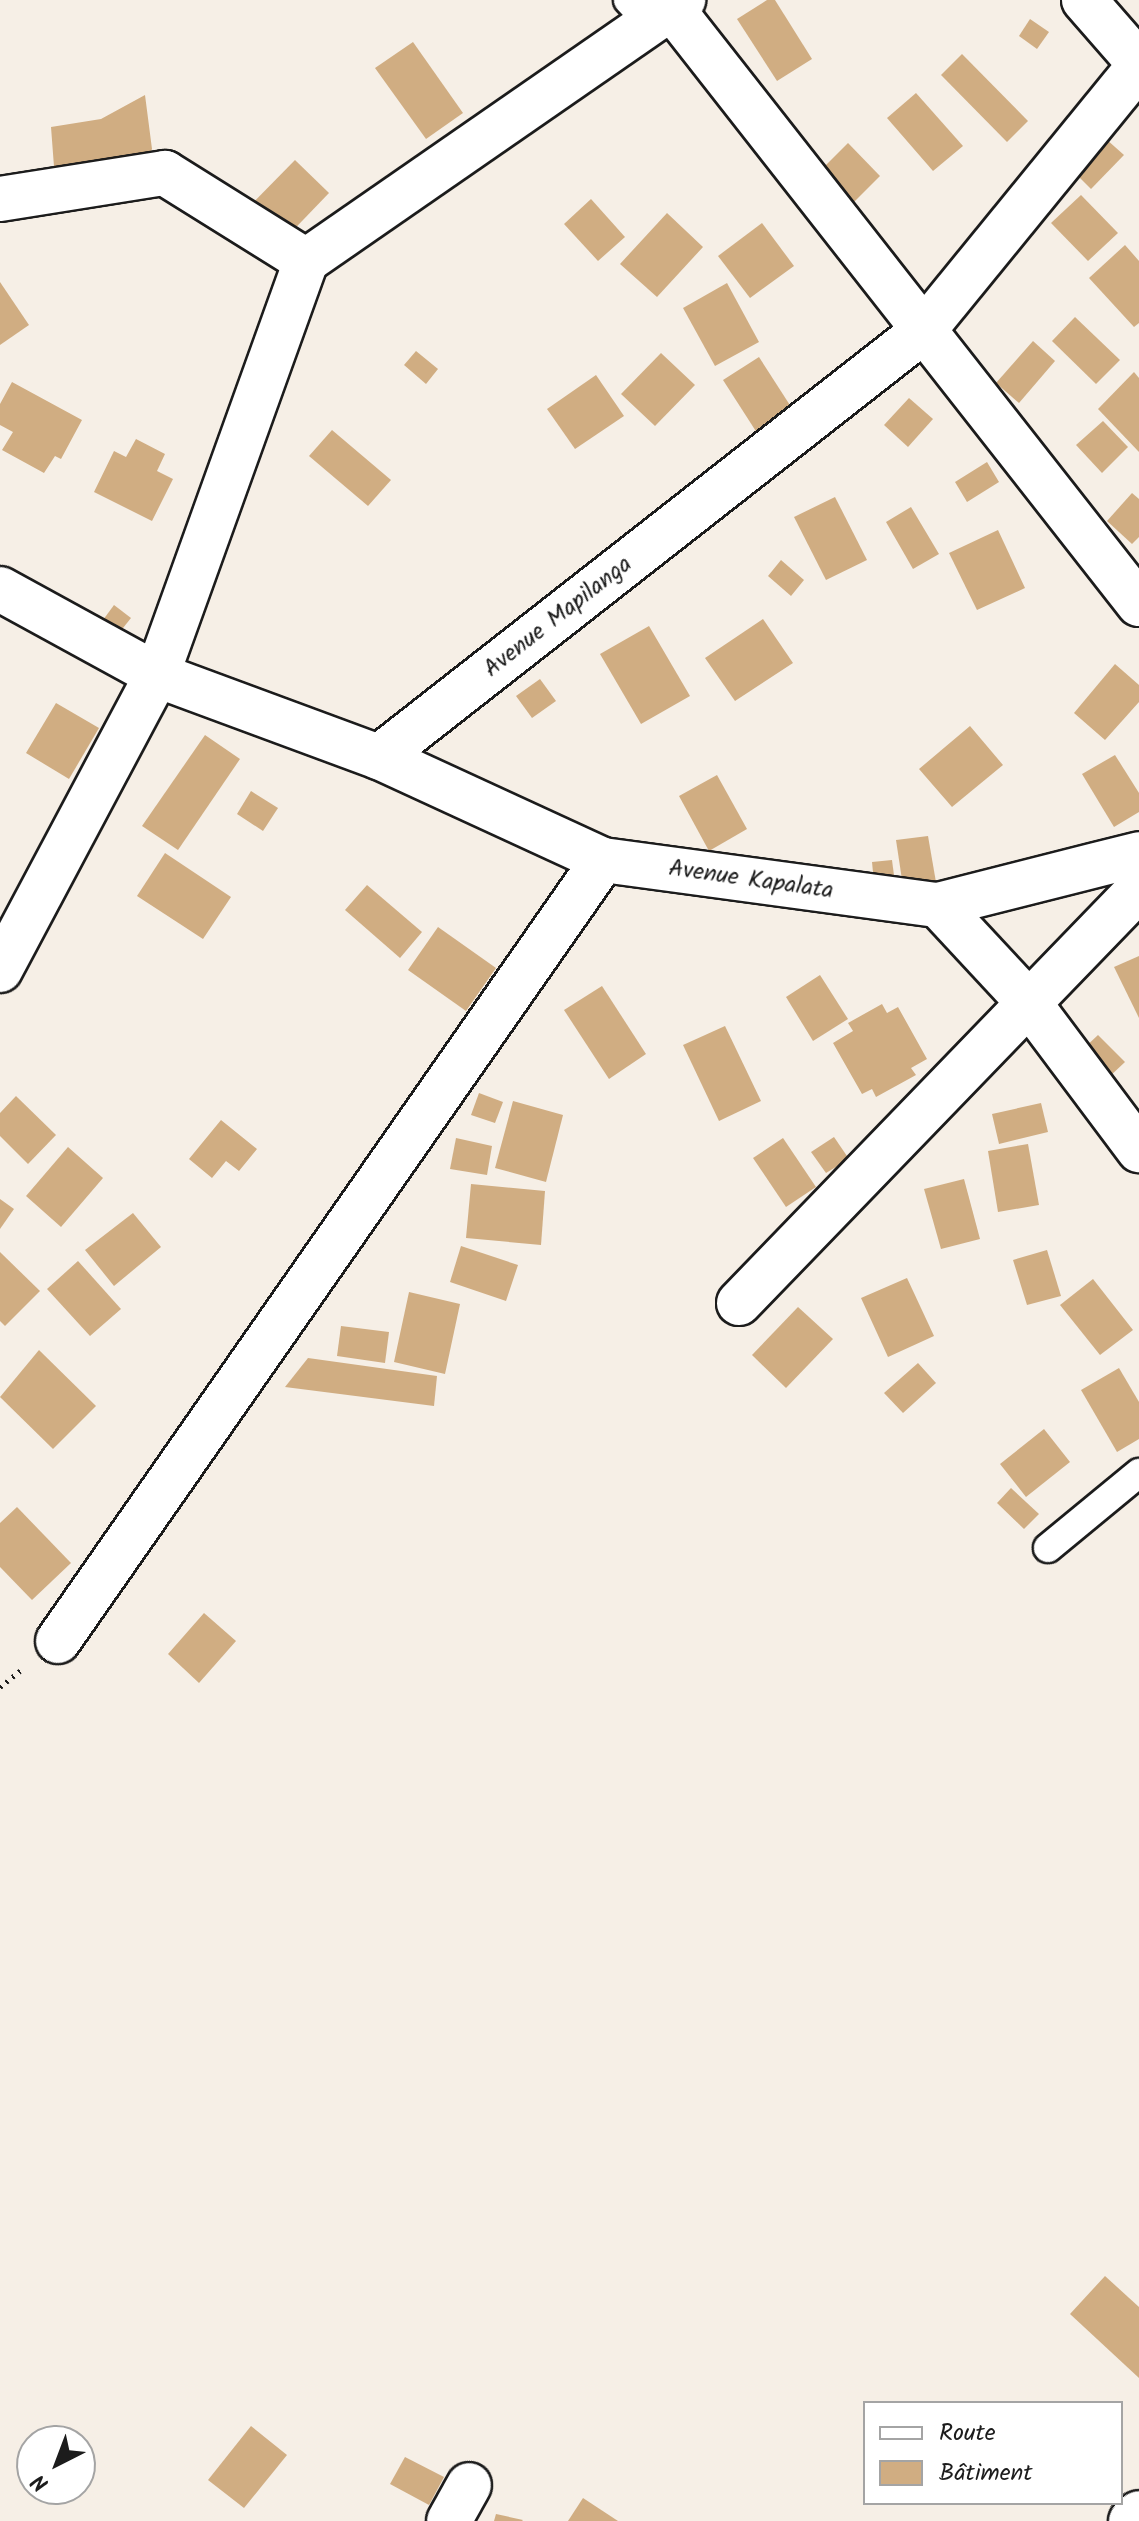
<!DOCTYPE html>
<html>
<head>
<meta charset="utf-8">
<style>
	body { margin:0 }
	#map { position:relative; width:1139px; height:2521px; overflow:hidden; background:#f6efe6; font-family:Kalam,sans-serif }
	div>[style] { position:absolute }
	.building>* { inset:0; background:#d0ad82 }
	.path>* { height:5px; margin-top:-2.5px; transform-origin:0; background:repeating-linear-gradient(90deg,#1c1c1c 0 2px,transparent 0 8px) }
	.roads { filter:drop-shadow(2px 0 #1c1c1c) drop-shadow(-2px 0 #1c1c1c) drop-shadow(0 2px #1c1c1c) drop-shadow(0 -2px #1c1c1c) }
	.lane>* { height:28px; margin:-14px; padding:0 14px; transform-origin:14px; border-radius:14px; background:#fff }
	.street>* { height:44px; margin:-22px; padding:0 22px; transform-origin:22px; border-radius:22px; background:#fff }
	.secondary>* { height:44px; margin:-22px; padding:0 22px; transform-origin:22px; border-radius:22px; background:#fff }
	span { translate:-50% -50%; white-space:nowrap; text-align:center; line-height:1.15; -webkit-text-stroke:7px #fff; paint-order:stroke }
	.street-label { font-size:24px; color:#1c1c1c }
	.legend { position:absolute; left:863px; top:2401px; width:260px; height:104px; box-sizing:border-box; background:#fff; border:2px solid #a4a4a4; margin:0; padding:10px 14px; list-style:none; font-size:24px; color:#1c1c1c }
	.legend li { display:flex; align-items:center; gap:16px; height:40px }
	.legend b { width:40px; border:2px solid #a4a4a4 }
	.north { position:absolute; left:16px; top:2425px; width:80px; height:80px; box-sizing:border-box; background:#fff; border:2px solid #a4a4a4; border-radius:50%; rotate:222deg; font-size:22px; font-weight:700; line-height:32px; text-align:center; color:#1c1c1c }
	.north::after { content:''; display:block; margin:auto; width:28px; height:36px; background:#1c1c1c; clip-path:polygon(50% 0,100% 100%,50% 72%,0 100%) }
</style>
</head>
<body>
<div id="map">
	<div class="building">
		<div style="clip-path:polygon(767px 0,775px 0,812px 59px,777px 81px,737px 19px)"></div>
		<div style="clip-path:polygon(1030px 19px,1049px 32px,1037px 49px,1019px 36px)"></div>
		<div style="clip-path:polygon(413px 42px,463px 113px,426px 139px,375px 68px)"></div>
		<div style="clip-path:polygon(962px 54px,1028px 121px,1007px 142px,941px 75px)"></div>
		<div style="clip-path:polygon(916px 93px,963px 146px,933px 171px,887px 118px)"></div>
		<div style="clip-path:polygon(145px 95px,152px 149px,144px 165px,55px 180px,51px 127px,101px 119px)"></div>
		<div style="clip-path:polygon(1106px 139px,1124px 155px,1091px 189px,1074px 172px)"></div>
		<div style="clip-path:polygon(848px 143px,880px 176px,851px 205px,819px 172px)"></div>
		<div style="clip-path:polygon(295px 160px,329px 193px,277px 247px,243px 213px)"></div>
		<div style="clip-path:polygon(1081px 195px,1118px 233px,1088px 261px,1051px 223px)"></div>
		<div style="clip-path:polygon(591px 199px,625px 237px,598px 261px,564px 224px)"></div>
		<div style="clip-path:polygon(667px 213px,703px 247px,657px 297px,620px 264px)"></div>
		<div style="clip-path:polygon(762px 223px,794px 266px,750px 298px,718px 256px)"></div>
		<div style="clip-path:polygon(1125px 245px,1139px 261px,1139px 323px,1134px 327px,1089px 278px)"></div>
		<div style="clip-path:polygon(0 282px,29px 325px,0 345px)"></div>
		<div style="clip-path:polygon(727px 283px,759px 342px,715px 366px,683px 308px)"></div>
		<div style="clip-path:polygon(1075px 317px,1120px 360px,1096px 384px,1052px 341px)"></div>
		<div style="clip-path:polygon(1033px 341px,1055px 361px,1019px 403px,996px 383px)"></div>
		<div style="clip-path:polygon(416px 351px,438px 369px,426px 384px,404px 365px)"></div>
		<div style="clip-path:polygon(661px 353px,695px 385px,655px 426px,621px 394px)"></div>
		<div style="clip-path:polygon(759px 357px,795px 413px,759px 436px,723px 380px)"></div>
		<div style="clip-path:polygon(1134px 372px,1139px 378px,1139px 452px,1098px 409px)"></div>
		<div style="clip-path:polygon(596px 375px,624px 416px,575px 449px,547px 409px)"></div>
		<div style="clip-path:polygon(12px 382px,82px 420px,61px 459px,55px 456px,44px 473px,2px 450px,13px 432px,0 425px,0 404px)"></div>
		<div style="clip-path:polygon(909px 398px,933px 419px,908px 447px,884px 425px)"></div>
		<div style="clip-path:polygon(1103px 421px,1128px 447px,1102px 473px,1076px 445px)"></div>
		<div style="clip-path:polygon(332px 430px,391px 480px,368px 506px,309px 456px)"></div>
		<div style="clip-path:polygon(136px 439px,165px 454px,157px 471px,173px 479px,152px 521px,94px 492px,114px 451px,126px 457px)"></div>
		<div style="clip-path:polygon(987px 462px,999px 482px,967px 502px,955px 482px)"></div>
		<div style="clip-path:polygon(1132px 493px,1139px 499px,1139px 537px,1132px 544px,1107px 521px)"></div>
		<div style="clip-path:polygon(835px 497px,867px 560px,826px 580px,794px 517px)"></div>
		<div style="clip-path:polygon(911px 507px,939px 554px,913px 569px,886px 522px)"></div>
		<div style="clip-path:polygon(998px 530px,1025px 588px,977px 610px,949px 553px)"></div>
		<div style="clip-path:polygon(781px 560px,804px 580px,791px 596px,768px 576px)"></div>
		<div style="clip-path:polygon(114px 605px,131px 618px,119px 633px,103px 620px)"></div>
		<div style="clip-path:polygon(763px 619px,793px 663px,735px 701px,705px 658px)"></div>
		<div style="clip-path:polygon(649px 626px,690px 696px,641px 724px,600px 654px)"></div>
		<div style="clip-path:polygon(1115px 664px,1139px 685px,1139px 702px,1105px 740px,1074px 713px)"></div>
		<div style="clip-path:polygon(540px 679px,556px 701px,532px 718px,516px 696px)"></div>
		<div style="clip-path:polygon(56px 703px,99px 728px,69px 779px,26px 753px)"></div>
		<div style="clip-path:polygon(970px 726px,1003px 765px,952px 807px,919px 769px)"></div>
		<div style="clip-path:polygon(205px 735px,240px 759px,178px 850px,142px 826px)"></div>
		<div style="clip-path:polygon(1115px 755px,1139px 793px,1139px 812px,1114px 827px,1082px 774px)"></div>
		<div style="clip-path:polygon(717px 775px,747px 829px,709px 851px,679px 796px)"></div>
		<div style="clip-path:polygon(251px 791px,278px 808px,263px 831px,237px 814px)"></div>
		<div style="clip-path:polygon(928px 836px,937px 888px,904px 893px,896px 840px)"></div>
		<div style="clip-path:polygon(165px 853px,231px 897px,203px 939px,137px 896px)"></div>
		<div style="clip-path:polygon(892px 860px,896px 891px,875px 893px,872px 862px)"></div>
		<div style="clip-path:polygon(367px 885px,422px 932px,400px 958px,345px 910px)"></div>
		<div style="clip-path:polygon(438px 927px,496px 968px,466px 1011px,408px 970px)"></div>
		<div style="clip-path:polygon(1139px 956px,1139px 1018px,1114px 967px)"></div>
		<div style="clip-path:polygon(820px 975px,848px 1019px,813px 1041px,786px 997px)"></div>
		<div style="clip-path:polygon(602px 986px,646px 1054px,609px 1079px,564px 1010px)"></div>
		<div style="clip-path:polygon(882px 1004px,887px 1013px,898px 1007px,927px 1059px,911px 1068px,916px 1075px,876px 1097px,872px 1089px,862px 1094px,833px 1043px,853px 1031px,848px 1023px)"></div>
		<div style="clip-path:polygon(725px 1026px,761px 1101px,719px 1121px,683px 1045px)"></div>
		<div style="clip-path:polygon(1098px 1035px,1125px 1062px,1108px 1078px,1081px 1051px)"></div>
		<div style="clip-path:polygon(479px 1093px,503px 1102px,495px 1123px,471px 1115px)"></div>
		<div style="clip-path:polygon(16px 1096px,56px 1135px,28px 1164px,0 1136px,0 1113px)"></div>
		<div style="clip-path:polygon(513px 1101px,563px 1115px,546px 1182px,495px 1168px)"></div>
		<div style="clip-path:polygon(1041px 1103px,1048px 1132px,999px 1144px,992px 1114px)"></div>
		<div style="clip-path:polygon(221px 1120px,257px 1149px,239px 1171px,226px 1161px,212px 1178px,189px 1159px)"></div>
		<div style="clip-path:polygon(834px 1137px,849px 1159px,826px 1173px,811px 1152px)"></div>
		<div style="clip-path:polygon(456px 1138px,492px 1146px,487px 1175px,450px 1169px)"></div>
		<div style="clip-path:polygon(783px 1138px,816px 1187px,786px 1207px,753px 1158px)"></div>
		<div style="clip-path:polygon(1028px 1144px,1039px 1205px,998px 1212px,988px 1151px)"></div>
		<div style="clip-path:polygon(68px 1147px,103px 1178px,61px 1227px,26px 1196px)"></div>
		<div style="clip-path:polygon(964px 1179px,980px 1239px,941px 1249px,924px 1189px)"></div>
		<div style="clip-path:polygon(471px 1184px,545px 1191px,541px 1245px,466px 1238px)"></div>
		<div style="clip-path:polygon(0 1199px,14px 1209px,0 1229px)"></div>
		<div style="clip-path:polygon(133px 1213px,161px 1247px,114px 1286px,85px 1250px)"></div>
		<div style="clip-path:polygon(461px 1246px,518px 1265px,506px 1301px,450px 1282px)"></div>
		<div style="clip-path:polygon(1047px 1250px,1061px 1296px,1027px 1305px,1013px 1260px)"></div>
		<div style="clip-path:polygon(0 1252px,40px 1291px,5px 1326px,0 1321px)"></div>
		<div style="clip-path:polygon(78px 1261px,121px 1309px,90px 1336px,47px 1289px)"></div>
		<div style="clip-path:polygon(907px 1278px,934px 1336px,888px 1357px,861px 1298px)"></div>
		<div style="clip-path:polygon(1093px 1279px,1133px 1330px,1100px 1355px,1060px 1305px)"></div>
		<div style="clip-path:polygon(409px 1292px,460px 1304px,445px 1374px,394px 1362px)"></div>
		<div style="clip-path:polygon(798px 1307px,833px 1339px,786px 1388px,752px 1355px)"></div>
		<div style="clip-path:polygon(341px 1326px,389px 1332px,385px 1363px,337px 1356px)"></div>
		<div style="clip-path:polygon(39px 1350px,96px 1406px,53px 1449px,0 1397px)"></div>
		<div style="clip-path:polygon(308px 1358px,437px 1376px,434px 1406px,285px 1387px)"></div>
		<div style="clip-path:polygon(918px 1363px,936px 1383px,903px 1413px,884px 1393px)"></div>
		<div style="clip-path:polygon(1119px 1368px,1139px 1402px,1139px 1439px,1117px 1452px,1081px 1390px)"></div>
		<div style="clip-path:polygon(1044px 1429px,1070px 1462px,1026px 1497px,1000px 1464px)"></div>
		<div style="clip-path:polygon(1011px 1488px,1039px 1514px,1024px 1529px,997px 1503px)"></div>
		<div style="clip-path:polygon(17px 1507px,71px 1563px,32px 1600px,0 1567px,0 1523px)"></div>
		<div style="clip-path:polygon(204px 1613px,236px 1641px,199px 1683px,168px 1654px)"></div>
		<div style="clip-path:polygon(1105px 2276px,1139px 2307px,1139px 2378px,1070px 2314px)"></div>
		<div style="clip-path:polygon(251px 2426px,287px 2455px,244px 2508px,208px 2480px)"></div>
		<div style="clip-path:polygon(405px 2457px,444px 2477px,429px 2505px,390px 2484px)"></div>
		<div style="clip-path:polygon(583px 2498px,618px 2521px,568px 2521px)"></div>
		<div style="clip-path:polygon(496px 2514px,523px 2520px,522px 2521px,494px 2521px)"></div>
	</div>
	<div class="path">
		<div style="left:0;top:1687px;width:27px;rotate:-39deg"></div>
	</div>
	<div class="roads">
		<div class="lane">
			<div style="left:628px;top:0;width:34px;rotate:47deg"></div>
			<div style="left:1048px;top:1548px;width:118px;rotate:-39.5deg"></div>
		</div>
		<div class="street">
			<div style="left:1084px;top:0;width:84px;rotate:48.9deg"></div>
			<div style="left:673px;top:10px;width:755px;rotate:51.89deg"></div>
			<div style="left:0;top:199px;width:167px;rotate:-9deg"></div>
			<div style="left:165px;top:173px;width:166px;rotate:32deg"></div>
			<div style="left:0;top:589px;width:179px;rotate:28.7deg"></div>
			<div style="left:157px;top:675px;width:237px;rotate:20.3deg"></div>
			<div style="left:379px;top:757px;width:691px;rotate:-38.06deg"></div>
			<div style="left:923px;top:331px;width:342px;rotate:-50.8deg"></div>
			<div style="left:379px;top:757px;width:247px;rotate:24.7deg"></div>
			<div style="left:603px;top:860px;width:338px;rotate:7.7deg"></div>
			<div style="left:938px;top:905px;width:207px;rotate:-14.2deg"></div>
			<div style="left:938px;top:905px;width:134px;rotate:47.1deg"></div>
			<div style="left:1029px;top:1003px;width:184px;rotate:53.2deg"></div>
			<div style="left:739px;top:1303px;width:576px;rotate:-45.99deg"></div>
			<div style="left:58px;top:1641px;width:952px;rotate:-55.09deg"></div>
			<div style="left:449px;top:2521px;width:41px;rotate:-60.9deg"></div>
			<div style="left:1131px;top:2521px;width:11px;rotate:-45deg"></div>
		</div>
		<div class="secondary">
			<div style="left:0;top:970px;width:334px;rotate:-62deg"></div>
			<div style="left:157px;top:675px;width:440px;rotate:-70.2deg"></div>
			<div style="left:306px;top:261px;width:459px;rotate:-34.7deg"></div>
		</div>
	</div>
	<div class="street-label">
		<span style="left:558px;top:617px;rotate:-38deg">Avenue Mapilanga</span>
		<span style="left:751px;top:880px;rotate:8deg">Avenue Kapalata</span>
	</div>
	<ul class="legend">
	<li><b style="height:10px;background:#fff"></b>Route</li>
	<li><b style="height:22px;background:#d0ad82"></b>Bâtiment</li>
	</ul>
	<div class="north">N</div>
</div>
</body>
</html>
